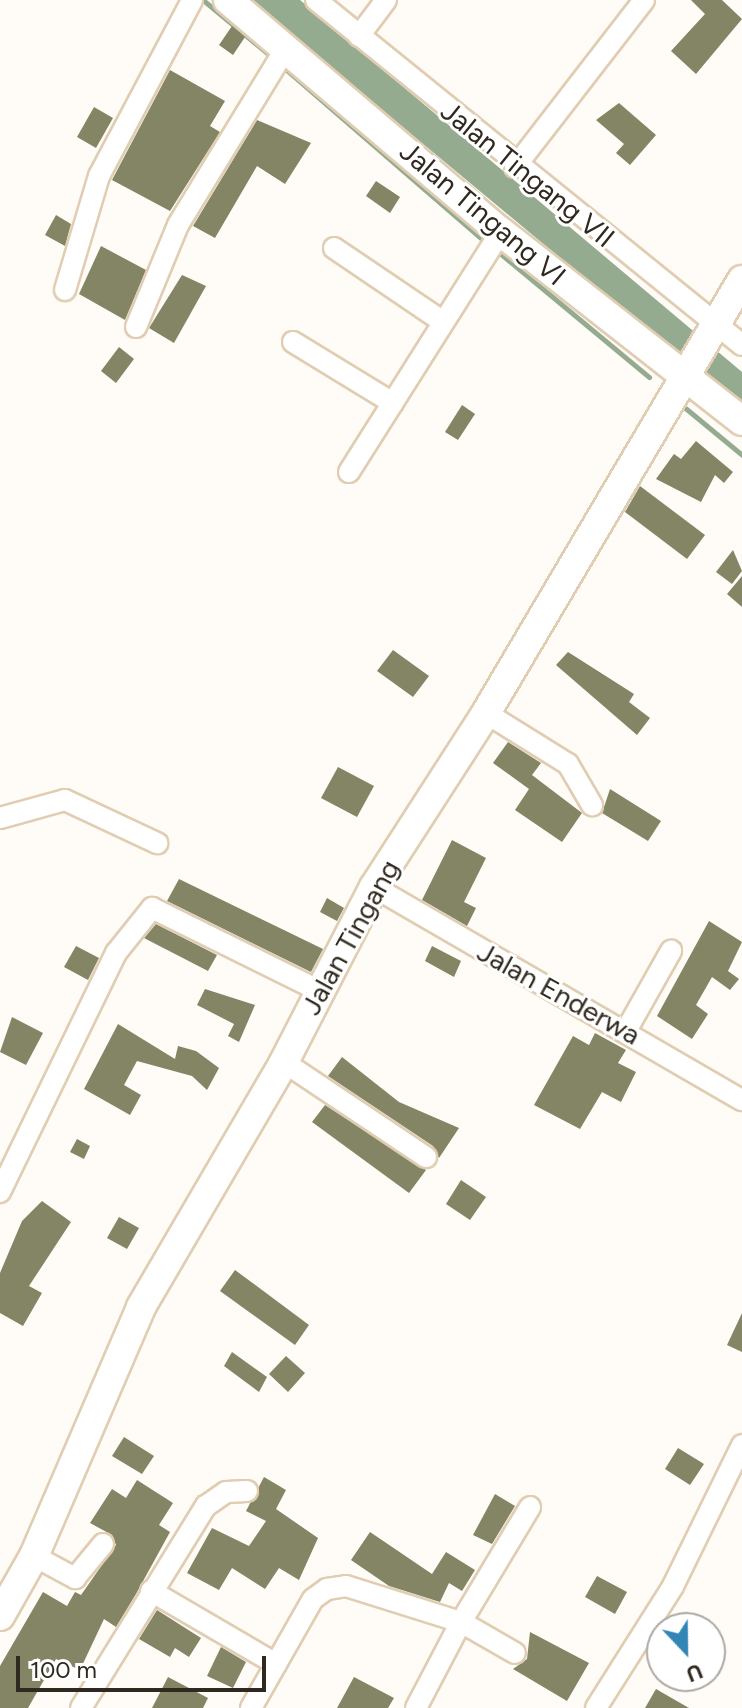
<!DOCTYPE html>
<html>
<head>
<meta charset="utf-8">
<style>
	body { margin:0 }
	#map { position:relative; width:742px; height:1708px; overflow:hidden; background:#fffbf6; font-family:Figtree,sans-serif }
	div>[style] { position:absolute }
	.water>* { inset:0; background:#94ab90 }
	.stream>* { height:5px; margin:-2.5px; padding:0 2.5px; transform-origin:2.5px; border-radius:2.5px; background:#94ab90 }
	.building>* { inset:0; background:#848565 }
	.roads { filter:drop-shadow(2px 0 #e0cdb2) drop-shadow(-2px 0 #e0cdb2) drop-shadow(0 2px #e0cdb2) drop-shadow(0 -2px #e0cdb2) }
	.street>* { height:20px; margin:-10px; padding:0 10px; transform-origin:10px; border-radius:10px; background:#fff }
	.secondary>* { height:28px; margin:-14px; padding:0 14px; transform-origin:14px; border-radius:14px; background:#fff }
	span { translate:-50% -50%; white-space:nowrap; text-align:center; line-height:1.15; -webkit-text-stroke:6px #fff; paint-order:stroke }
	.street-label { font-size:28px; color:#30291f }
	.north { position:absolute; left:646px; top:1612px; width:80px; height:80px; box-sizing:border-box; background:#fff; border:2px solid #aca9a5; border-radius:50%; rotate:158deg; font-size:22px; font-weight:700; line-height:32px; text-align:center; color:#30291f }
	.north::after { content:''; display:block; margin:auto; width:28px; height:36px; background:#3285b5; clip-path:polygon(50% 0,100% 100%,50% 72%,0 100%) }
	.scale { position:absolute; left:16px; top:1656px; width:250px; height:36px; box-sizing:border-box; border:4px solid #30291f; border-top:0; padding-left:10px; font-size:24px; line-height:28px; white-space:nowrap; color:#30291f; -webkit-text-stroke:6px #fff; paint-order:stroke }
</style>
</head>
<body>
<div id="map">
	<div class="water">
		<div style="clip-path:polygon(250px 0,300px 0,742px 372px,742px 409px)"></div>
	</div>
	<div class="stream">
		<div style="left:203px;top:0;width:91px;rotate:39.6deg"></div>
		<div style="left:281px;top:65px;width:274px;rotate:40.9deg"></div>
		<div style="left:496px;top:250px;width:199px;rotate:39.7deg"></div>
		<div style="left:678px;top:402px;width:83px;rotate:39.6deg"></div>
	</div>
	<div class="building">
		<div style="clip-path:polygon(691px 0,722px 0,742px 19px,696px 74px,671px 51px,705px 14px)"></div>
		<div style="clip-path:polygon(232px 26px,245px 37px,233px 55px,219px 45px)"></div>
		<div style="clip-path:polygon(170px 70px,225px 101px,210px 126px,220px 132px,170px 211px,112px 180px)"></div>
		<div style="clip-path:polygon(619px 103px,656px 135px,630px 165px,616px 153px,624px 144px,596px 120px)"></div>
		<div style="clip-path:polygon(94px 107px,113px 118px,96px 148px,77px 137px)"></div>
		<div style="clip-path:polygon(257px 120px,311px 143px,285px 184px,257px 166px,215px 238px,193px 226px)"></div>
		<div style="clip-path:polygon(376px 181px,400px 197px,390px 213px,366px 196px)"></div>
		<div style="clip-path:polygon(56px 215px,71px 224px,65px 246px,45px 235px)"></div>
		<div style="clip-path:polygon(101px 246px,146px 270px,125px 320px,79px 294px)"></div>
		<div style="clip-path:polygon(182px 275px,206px 286px,174px 343px,149px 328px)"></div>
		<div style="clip-path:polygon(119px 347px,134px 359px,116px 383px,101px 371px)"></div>
		<div style="clip-path:polygon(462px 405px,475px 414px,458px 440px,445px 432px)"></div>
		<div style="clip-path:polygon(696px 441px,733px 472px,724px 483px,715px 475px,701px 502px,656px 479px,674px 454px,681px 459px)"></div>
		<div style="clip-path:polygon(640px 486px,705px 535px,687px 559px,625px 512px)"></div>
		<div style="clip-path:polygon(733px 550px,742px 571px,732px 584px,716px 572px)"></div>
		<div style="clip-path:polygon(742px 576px,742px 607px,727px 594px)"></div>
		<div style="clip-path:polygon(393px 650px,429px 676px,413px 697px,377px 671px)"></div>
		<div style="clip-path:polygon(568px 652px,634px 694px,629px 702px,650px 718px,637px 735px,556px 665px)"></div>
		<div style="clip-path:polygon(508px 742px,541px 763px,532px 775px,582px 813px,562px 842px,515px 810px,529px 789px,493px 763px)"></div>
		<div style="clip-path:polygon(338px 767px,374px 786px,357px 817px,321px 798px)"></div>
		<div style="clip-path:polygon(610px 789px,661px 821px,648px 841px,602px 813px)"></div>
		<div style="clip-path:polygon(452px 840px,486px 858px,464px 902px,476px 908px,467px 926px,422px 900px)"></div>
		<div style="clip-path:polygon(179px 879px,323px 949px,311px 972px,167px 901px)"></div>
		<div style="clip-path:polygon(327px 898px,344px 908px,337px 921px,320px 912px)"></div>
		<div style="clip-path:polygon(709px 921px,742px 942px,728px 971px,739px 979px,730px 990px,712px 977px,696px 1005px,708px 1014px,692px 1039px,657px 1016px)"></div>
		<div style="clip-path:polygon(156px 924px,217px 955px,208px 971px,144px 938px)"></div>
		<div style="clip-path:polygon(76px 946px,99px 958px,88px 980px,64px 967px)"></div>
		<div style="clip-path:polygon(432px 946px,461px 961px,454px 977px,425px 961px)"></div>
		<div style="clip-path:polygon(205px 989px,255px 1005px,239px 1042px,228px 1036px,234px 1024px,197px 1005px)"></div>
		<div style="clip-path:polygon(12px 1017px,43px 1033px,26px 1065px,0 1052px)"></div>
		<div style="clip-path:polygon(118px 1024px,175px 1059px,178px 1046px,196px 1051px,219px 1068px,207px 1090px,192px 1076px,137px 1061px,124px 1085px,141px 1095px,130px 1115px,84px 1089px)"></div>
		<div style="clip-path:polygon(595px 1033px,626px 1050px,618px 1063px,636px 1072px,621px 1102px,602px 1092px,580px 1129px,534px 1105px,573px 1036px,589px 1045px)"></div>
		<div style="clip-path:polygon(342px 1057px,399px 1102px,459px 1128px,439px 1158px,433px 1146px,328px 1076px)"></div>
		<div style="clip-path:polygon(325px 1105px,426px 1170px,409px 1193px,312px 1122px)"></div>
		<div style="clip-path:polygon(77px 1139px,90px 1146px,84px 1159px,70px 1152px)"></div>
		<div style="clip-path:polygon(461px 1180px,486px 1197px,470px 1220px,446px 1204px)"></div>
		<div style="clip-path:polygon(42px 1201px,71px 1222px,29px 1286px,42px 1293px,23px 1326px,0 1313px,0 1273px,22px 1221px)"></div>
		<div style="clip-path:polygon(119px 1217px,139px 1228px,127px 1249px,107px 1238px)"></div>
		<div style="clip-path:polygon(235px 1270px,309px 1325px,295px 1345px,220px 1291px)"></div>
		<div style="clip-path:polygon(742px 1313px,742px 1352px,727px 1345px)"></div>
		<div style="clip-path:polygon(232px 1352px,267px 1377px,259px 1392px,224px 1366px)"></div>
		<div style="clip-path:polygon(286px 1356px,305px 1373px,288px 1392px,269px 1374px)"></div>
		<div style="clip-path:polygon(124px 1437px,154px 1456px,142px 1474px,112px 1456px)"></div>
		<div style="clip-path:polygon(678px 1448px,704px 1464px,690px 1485px,665px 1469px)"></div>
		<div style="clip-path:polygon(264px 1477px,286px 1490px,276px 1509px,318px 1538px,299px 1580px,279px 1568px,265px 1589px,232px 1568px,219px 1590px,187px 1573px,212px 1528px,249px 1546px,266px 1521px,246px 1511px)"></div>
		<div style="clip-path:polygon(137px 1480px,173px 1503px,159px 1525px,170px 1532px,136px 1594px,116px 1627px,104px 1619px,80px 1670px,56px 1659px,28px 1708px,0 1708px,0 1666px,43px 1592px,67px 1606px,75px 1592px,81px 1595px,116px 1545px,112px 1535px,90px 1523px,112px 1489px,126px 1498px)"></div>
		<div style="clip-path:polygon(495px 1494px,515px 1506px,492px 1544px,473px 1535px)"></div>
		<div style="clip-path:polygon(370px 1532px,432px 1574px,446px 1552px,475px 1570px,462px 1591px,449px 1583px,440px 1602px,389px 1586px,351px 1560px)"></div>
		<div style="clip-path:polygon(597px 1576px,627px 1592px,615px 1614px,585px 1597px)"></div>
		<div style="clip-path:polygon(157px 1610px,201px 1638px,189px 1657px,175px 1648px,170px 1657px,139px 1639px)"></div>
		<div style="clip-path:polygon(530px 1632px,589px 1663px,567px 1701px,513px 1669px,527px 1659px)"></div>
		<div style="clip-path:polygon(221px 1647px,246px 1662px,233px 1688px,207px 1676px)"></div>
		<div style="clip-path:polygon(168px 1677px,208px 1698px,203px 1708px,152px 1708px)"></div>
		<div style="clip-path:polygon(354px 1677px,394px 1698px,388px 1708px,337px 1708px)"></div>
		<div style="clip-path:polygon(656px 1689px,689px 1708px,645px 1708px)"></div>
	</div>
	<div class="roads">
		<div class="street">
			<div style="left:316px;top:0;width:548px;rotate:39deg"></div>
			<div style="left:359px;top:36px;width:45px;rotate:-53.1deg"></div>
			<div style="left:515px;top:167px;width:211px;rotate:-52.3deg"></div>
			<div style="left:334px;top:248px;width:130px;rotate:34.1deg"></div>
			<div style="left:65px;top:290px;width:119px;rotate:-73.4deg"></div>
			<div style="left:99px;top:176px;width:199px;rotate:-62.1deg"></div>
			<div style="left:136px;top:327px;width:110px;rotate:-67.6deg"></div>
			<div style="left:178px;top:225px;width:207px;rotate:-58.6deg"></div>
			<div style="left:293px;top:342px;width:117px;rotate:31.4deg"></div>
			<div style="left:349px;top:472px;width:284px;rotate:-57.7deg"></div>
			<div style="left:486px;top:713px;width:97px;rotate:31.9deg"></div>
			<div style="left:568px;top:764px;width:48px;rotate:59.7deg"></div>
			<div style="left:0;top:818px;width:67px;rotate:-15.5deg"></div>
			<div style="left:65px;top:800px;width:102px;rotate:25.1deg"></div>
			<div style="left:374px;top:887px;width:425px;rotate:30.1deg"></div>
			<div style="left:627px;top:1029px;width:90px;rotate:-60.6deg"></div>
			<div style="left:284px;top:1062px;width:171px;rotate:33.8deg"></div>
			<div style="left:0;top:1192px;width:266px;rotate:-64.1deg"></div>
			<div style="left:116px;top:953px;width:58px;rotate:-51.3deg"></div>
			<div style="left:152px;top:908px;width:185px;rotate:26.3deg"></div>
			<div style="left:34px;top:1556px;width:47px;rotate:28.2deg"></div>
			<div style="left:75px;top:1578px;width:44px;rotate:-50.5deg"></div>
			<div style="left:151px;top:1591px;width:145px;rotate:30.3deg"></div>
			<div style="left:81px;top:1708px;width:238px;rotate:-58.3deg"></div>
			<div style="left:206px;top:1506px;width:24px;rotate:-35deg"></div>
			<div style="left:226px;top:1492px;width:21px;rotate:-3deg"></div>
			<div style="left:251px;top:1708px;width:125px;rotate:-60.4deg"></div>
			<div style="left:313px;top:1599px;width:17px;rotate:-36deg"></div>
			<div style="left:327px;top:1589px;width:19px;rotate:-9deg"></div>
			<div style="left:346px;top:1586px;width:121px;rotate:17.4deg"></div>
			<div style="left:461px;top:1622px;width:134px;rotate:-59deg"></div>
			<div style="left:416px;top:1708px;width:97px;rotate:-62.4deg"></div>
			<div style="left:461px;top:1622px;width:62px;rotate:29.9deg"></div>
			<div style="left:596px;top:1708px;width:144px;rotate:-57.7deg"></div>
			<div style="left:673px;top:1586px;width:157px;rotate:-63.9deg"></div>
		</div>
		<div class="secondary">
			<div style="left:228px;top:0;width:358px;rotate:40.4deg"></div>
			<div style="left:501px;top:232px;width:306px;rotate:38.1deg"></div>
			<div style="left:0;top:1616px;width:69px;rotate:-60.5deg"></div>
			<div style="left:34px;top:1556px;width:271px;rotate:-66.7deg"></div>
			<div style="left:141px;top:1307px;width:284px;rotate:-59.7deg"></div>
			<div style="left:284px;top:1062px;width:197px;rotate:-62.8deg"></div>
			<div style="left:374px;top:887px;width:207px;rotate:-57.2deg"></div>
			<div style="left:486px;top:713px;width:503px;rotate:-59.41deg"></div>
		</div>
	</div>
	<div class="street-label">
		<span style="left:528px;top:174px;rotate:39deg">Jalan Tingang VII</span>
		<span style="left:483px;top:213px;rotate:40deg">Jalan Tingang VI</span>
		<span style="left:350px;top:937px;rotate:-61deg">Jalan Tingang</span>
		<span style="left:559px;top:993px;rotate:29deg">Jalan Enderwa</span>
	</div>
	<div class="north">U</div>
	<div class="scale">100 m</div>
</div>
</body>
</html>
